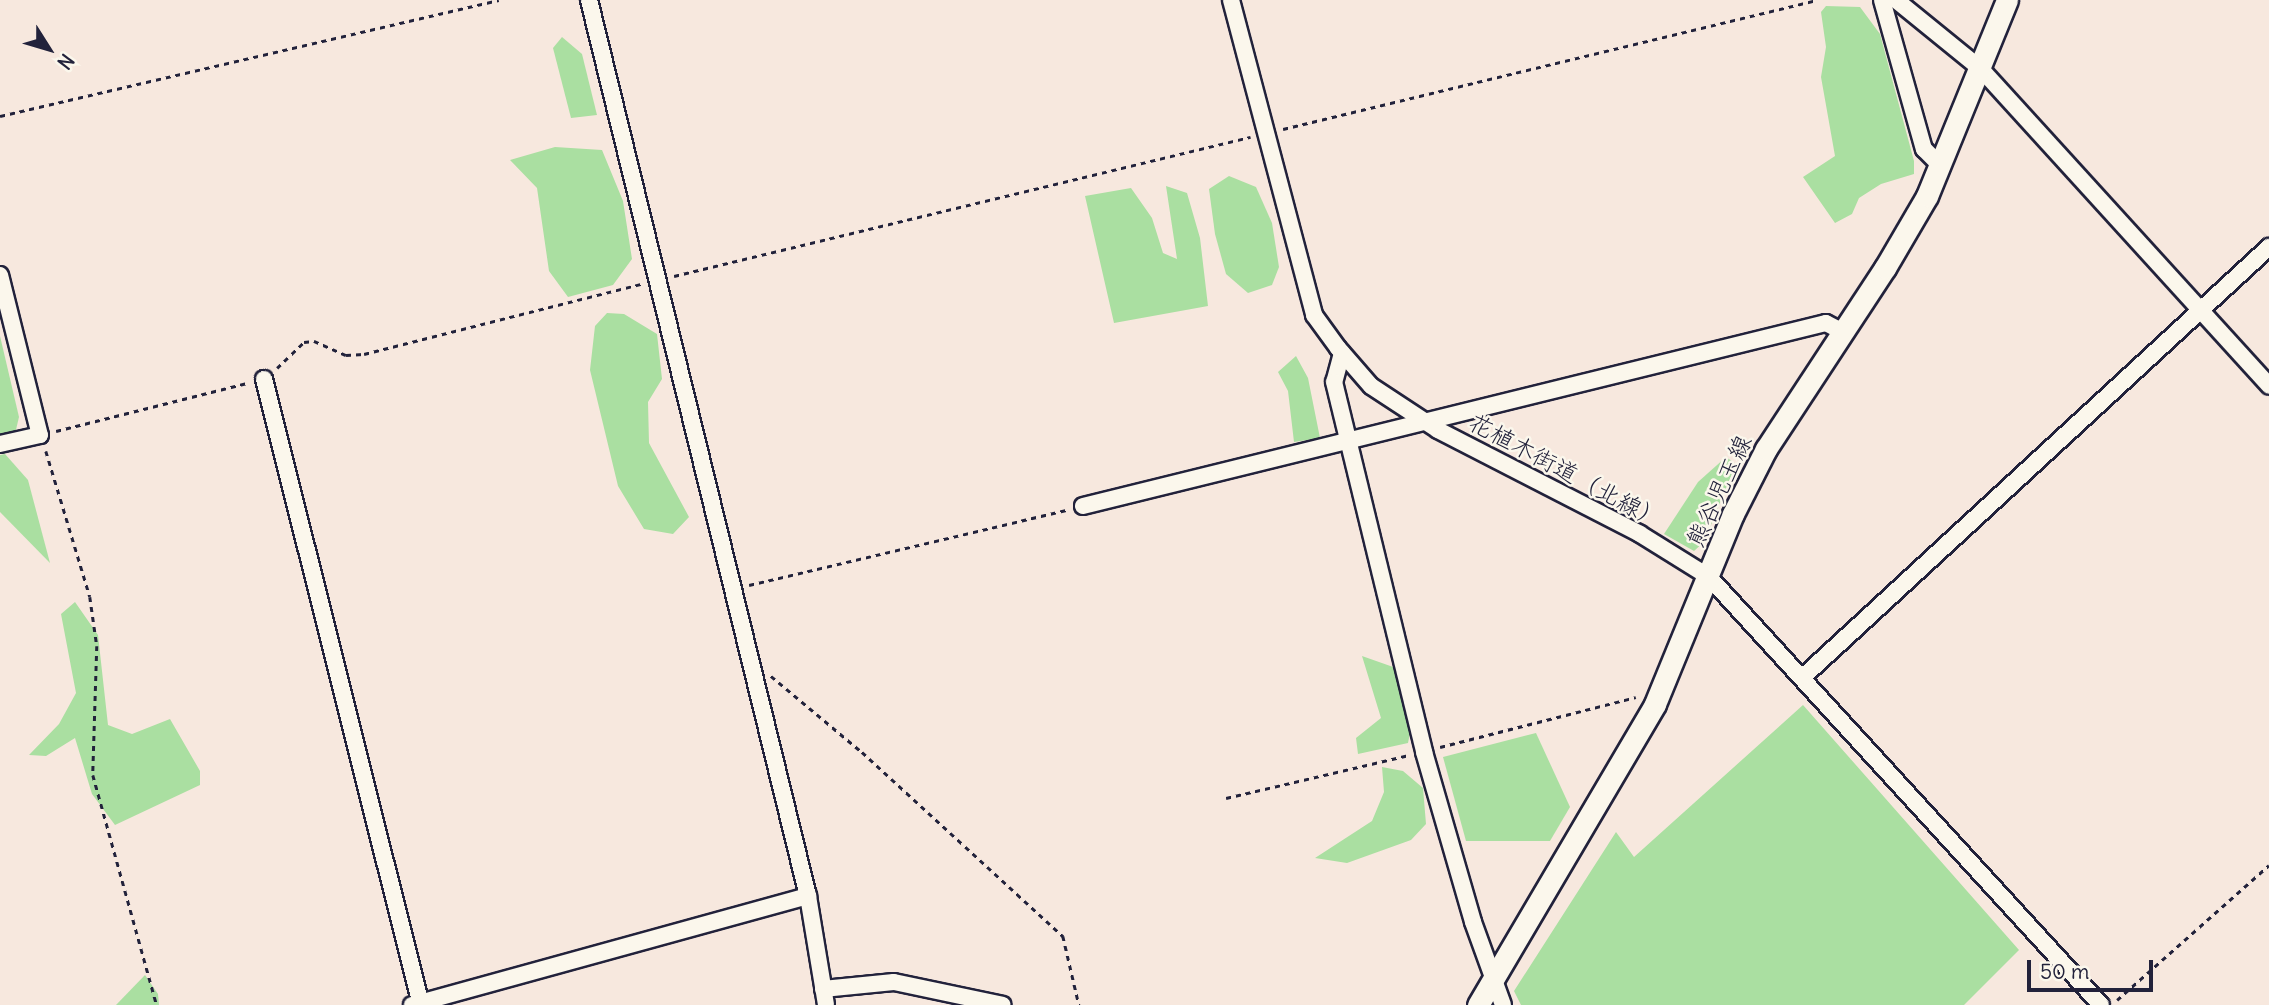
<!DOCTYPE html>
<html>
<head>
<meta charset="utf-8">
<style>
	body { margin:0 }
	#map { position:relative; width:2269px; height:1005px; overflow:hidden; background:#f7e8de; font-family:Delius,"Klee One",sans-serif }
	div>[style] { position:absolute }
	.green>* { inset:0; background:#aadfa1 }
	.path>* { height:2.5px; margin-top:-1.25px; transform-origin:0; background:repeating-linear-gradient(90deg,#22223b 0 5px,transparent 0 10px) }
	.roads { filter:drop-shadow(2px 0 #22223b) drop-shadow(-2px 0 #22223b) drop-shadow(0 2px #22223b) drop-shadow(0 -2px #22223b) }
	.minor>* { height:16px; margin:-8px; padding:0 8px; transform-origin:8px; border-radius:8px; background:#fbf7ec }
	.major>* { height:21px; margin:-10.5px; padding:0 10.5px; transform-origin:10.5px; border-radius:10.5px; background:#fbf7ec }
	span { translate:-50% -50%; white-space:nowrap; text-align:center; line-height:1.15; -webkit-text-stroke:5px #fbf7ec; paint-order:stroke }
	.street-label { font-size:24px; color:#22223b }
	.north { position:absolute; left:14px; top:14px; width:70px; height:70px; -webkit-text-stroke:5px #fbf7ec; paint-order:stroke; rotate:127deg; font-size:19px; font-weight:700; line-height:28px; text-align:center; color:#22223b }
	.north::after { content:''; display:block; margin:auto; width:24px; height:32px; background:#22223b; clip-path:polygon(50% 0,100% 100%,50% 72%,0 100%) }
	.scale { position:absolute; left:2027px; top:960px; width:126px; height:32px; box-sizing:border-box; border:4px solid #22223b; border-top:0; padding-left:9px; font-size:21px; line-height:24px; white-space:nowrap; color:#22223b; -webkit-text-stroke:5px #fbf7ec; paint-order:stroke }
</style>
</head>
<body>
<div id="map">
	<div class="green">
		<div style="clip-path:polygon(1826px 6px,1860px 7px,1880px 34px,1914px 161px,1914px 174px,1881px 184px,1859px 198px,1852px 214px,1835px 223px,1803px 177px,1835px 156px,1821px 77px,1826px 47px,1821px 12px)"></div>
		<div style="clip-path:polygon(562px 37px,582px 54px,597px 115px,571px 118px,553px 48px)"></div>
		<div style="clip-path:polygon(555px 147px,602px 150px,623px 201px,632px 259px,613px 285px,568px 297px,549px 271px,537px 188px,510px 160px)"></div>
		<div style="clip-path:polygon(1229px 176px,1256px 187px,1272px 223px,1279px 267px,1272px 285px,1248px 293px,1226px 274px,1215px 234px,1209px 189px)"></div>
		<div style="clip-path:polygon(1166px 186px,1187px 193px,1200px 238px,1208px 306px,1114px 323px,1085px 196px,1131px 188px,1152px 218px,1163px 253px,1177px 259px)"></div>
		<div style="clip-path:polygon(607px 313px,624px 314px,657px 334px,662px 379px,648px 402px,649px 443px,689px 517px,673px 534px,644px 529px,618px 486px,590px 370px,595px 326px)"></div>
		<div style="clip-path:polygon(0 336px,19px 417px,15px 434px,0 436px)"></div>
		<div style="clip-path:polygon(1296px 356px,1308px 378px,1320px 438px,1294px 442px,1288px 391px,1278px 372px)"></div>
		<div style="clip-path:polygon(5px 454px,28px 480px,50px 563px,0 512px,0 455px)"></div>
		<div style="clip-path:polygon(1726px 457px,1736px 464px,1704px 542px,1694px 551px,1664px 534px,1698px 482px)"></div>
		<div style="clip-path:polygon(75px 602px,98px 635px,108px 725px,132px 734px,170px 719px,200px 771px,200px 785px,115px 825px,92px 794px,75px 738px,46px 756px,29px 755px,59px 724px,76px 693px,61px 614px)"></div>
		<div style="clip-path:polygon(1362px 656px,1396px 668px,1411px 728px,1408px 743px,1358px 754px,1356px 738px,1381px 718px)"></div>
		<div style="clip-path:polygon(1803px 705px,2019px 950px,1964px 1005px,1521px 1005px,1514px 991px,1616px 832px,1634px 857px)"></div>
		<div style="clip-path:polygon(1536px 733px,1570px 807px,1550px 841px,1466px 841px,1443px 757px)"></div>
		<div style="clip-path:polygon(1382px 767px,1403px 771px,1423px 788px,1426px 824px,1411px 840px,1347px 863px,1315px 858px,1372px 821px,1384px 792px)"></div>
		<div style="clip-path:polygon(145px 975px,158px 994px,159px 1005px,116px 1005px)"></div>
	</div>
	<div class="path">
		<div style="left:0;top:116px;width:512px;rotate:-13.09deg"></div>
		<div style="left:1283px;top:129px;width:549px;rotate:-13.58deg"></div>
		<div style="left:674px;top:276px;width:593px;rotate:-13.57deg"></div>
		<div style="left:277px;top:368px;width:37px;rotate:-44deg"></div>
		<div style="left:304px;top:342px;width:10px;rotate:-6deg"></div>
		<div style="left:314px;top:341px;width:35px;rotate:24deg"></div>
		<div style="left:346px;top:355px;width:18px;rotate:-3deg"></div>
		<div style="left:364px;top:354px;width:286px;rotate:-14.2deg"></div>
		<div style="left:56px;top:431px;width:197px;rotate:-14.1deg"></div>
		<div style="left:46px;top:451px;width:152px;rotate:73.2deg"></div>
		<div style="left:90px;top:597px;width:49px;rotate:81.9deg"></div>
		<div style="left:97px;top:646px;width:129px;rotate:91.8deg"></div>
		<div style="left:93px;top:775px;width:239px;rotate:74.5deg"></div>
		<div style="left:749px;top:585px;width:326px;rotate:-13.3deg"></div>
		<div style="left:771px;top:676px;width:119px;rotate:39.9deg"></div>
		<div style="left:862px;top:752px;width:273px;rotate:42.5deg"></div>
		<div style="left:1063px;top:936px;width:71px;rotate:76.9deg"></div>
		<div style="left:1440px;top:747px;width:202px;rotate:-14.3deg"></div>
		<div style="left:1226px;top:798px;width:188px;rotate:-13.2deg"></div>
		<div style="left:2117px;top:1000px;width:203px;rotate:-41.6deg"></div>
	</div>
	<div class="roads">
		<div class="minor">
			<div style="left:589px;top:0;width:922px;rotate:76.27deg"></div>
			<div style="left:808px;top:896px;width:110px;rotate:80.6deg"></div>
			<div style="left:1231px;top:0;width:326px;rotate:75.2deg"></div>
			<div style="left:1314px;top:315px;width:41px;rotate:54deg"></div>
			<div style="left:1338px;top:348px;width:50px;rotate:49deg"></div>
			<div style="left:1371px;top:386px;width:80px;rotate:33.3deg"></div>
			<div style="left:1438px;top:430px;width:227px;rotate:27.2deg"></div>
			<div style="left:1640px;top:534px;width:81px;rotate:31.9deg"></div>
			<div style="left:1709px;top:577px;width:580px;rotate:47.51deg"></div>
			<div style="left:1882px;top:0;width:155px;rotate:74.3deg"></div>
			<div style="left:1924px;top:149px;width:24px;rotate:45deg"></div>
			<div style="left:1896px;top:0;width:109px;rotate:39.1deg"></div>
			<div style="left:1981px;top:69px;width:428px;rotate:47.7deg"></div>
			<div style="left:0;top:275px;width:165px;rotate:76deg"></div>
			<div style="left:40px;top:435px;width:41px;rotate:167.3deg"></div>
			<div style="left:1342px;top:353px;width:30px;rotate:105deg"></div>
			<div style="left:1334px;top:382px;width:381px;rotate:76.3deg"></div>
			<div style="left:1424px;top:752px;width:177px;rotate:73.9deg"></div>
			<div style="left:1473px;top:922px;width:88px;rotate:70.1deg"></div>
			<div style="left:264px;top:379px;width:645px;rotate:75.92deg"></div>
			<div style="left:1083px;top:506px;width:765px;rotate:-13.84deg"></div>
			<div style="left:1826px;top:323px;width:19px;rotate:28deg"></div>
			<div style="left:1804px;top:676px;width:633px;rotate:-42.69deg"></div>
			<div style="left:823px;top:989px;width:71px;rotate:-5.6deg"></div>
			<div style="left:894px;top:982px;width:111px;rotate:11.9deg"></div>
			<div style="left:412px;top:1005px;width:411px;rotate:-15.4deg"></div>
		</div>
		<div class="major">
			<div style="left:1478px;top:1005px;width:349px;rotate:-59.5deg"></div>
			<div style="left:1655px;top:704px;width:205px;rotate:-67.7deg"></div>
			<div style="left:1733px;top:514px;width:73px;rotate:-63.1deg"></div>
			<div style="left:1766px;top:449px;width:217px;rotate:-56.7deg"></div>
			<div style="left:1885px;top:268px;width:83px;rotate:-59.7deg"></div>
			<div style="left:1927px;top:196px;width:212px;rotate:-67.8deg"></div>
		</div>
	</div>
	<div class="street-label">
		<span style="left:1566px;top:471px;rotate:28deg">花植木街道（北線）</span>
		<span style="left:1719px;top:491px;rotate:-65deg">熊谷児玉線</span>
	</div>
	<div class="north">N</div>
	<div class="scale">50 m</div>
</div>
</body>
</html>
